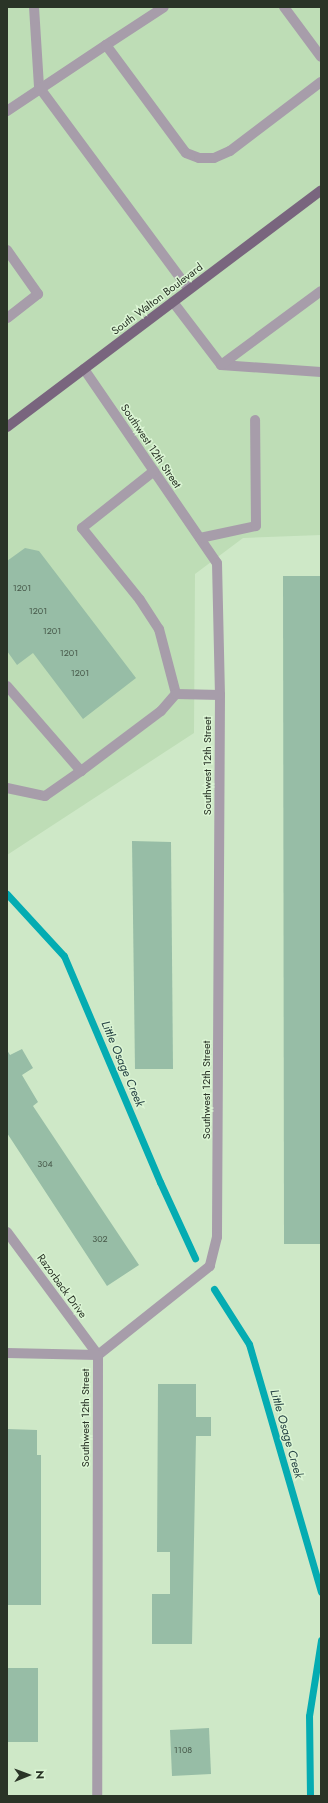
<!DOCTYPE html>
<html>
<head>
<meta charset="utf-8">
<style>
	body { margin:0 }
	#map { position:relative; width:328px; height:1803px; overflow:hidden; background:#cee8c7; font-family:Jost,sans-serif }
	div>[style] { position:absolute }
	.built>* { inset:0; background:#beddb6 }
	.stream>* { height:7px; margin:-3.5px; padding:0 3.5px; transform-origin:3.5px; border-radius:3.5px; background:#04acb2 }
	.building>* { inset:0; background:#97bda6 }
	.minor>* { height:10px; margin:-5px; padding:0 5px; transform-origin:5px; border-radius:5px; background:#a79daa }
	.major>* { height:10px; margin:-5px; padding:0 5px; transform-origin:5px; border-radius:5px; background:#79657e }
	span { translate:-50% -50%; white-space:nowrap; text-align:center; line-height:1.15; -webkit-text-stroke:3px #dbf5d4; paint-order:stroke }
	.number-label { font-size:9px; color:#455647 }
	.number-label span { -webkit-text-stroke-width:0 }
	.street-label { font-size:11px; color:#2a3427 }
	.water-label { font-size:12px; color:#274445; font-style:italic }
	.frame { position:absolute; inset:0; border:8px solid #2a3427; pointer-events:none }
	.north { position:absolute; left:8px; top:1755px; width:40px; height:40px; -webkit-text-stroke:3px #dbf5d4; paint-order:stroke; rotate:89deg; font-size:11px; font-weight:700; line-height:16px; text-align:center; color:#2a3427 }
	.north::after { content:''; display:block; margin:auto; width:14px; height:18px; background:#2a3427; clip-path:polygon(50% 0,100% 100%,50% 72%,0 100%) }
</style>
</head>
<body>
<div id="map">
	<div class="built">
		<div style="clip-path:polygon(7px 7px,321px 7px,321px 535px,243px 538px,195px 574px,194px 733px,7px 855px)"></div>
	</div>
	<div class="stream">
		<div style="left:7px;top:894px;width:84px;rotate:47.4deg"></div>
		<div style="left:64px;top:956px;width:246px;rotate:67deg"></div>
		<div style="left:160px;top:1182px;width:84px;rotate:65.3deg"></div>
		<div style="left:214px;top:1289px;width:65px;rotate:57.5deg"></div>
		<div style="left:249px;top:1344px;width:258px;rotate:73.8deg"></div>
		<div style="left:310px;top:1796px;width:80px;rotate:-90.7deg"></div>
		<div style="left:309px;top:1716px;width:77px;rotate:-81deg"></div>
	</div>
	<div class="building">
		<div style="clip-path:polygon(25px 548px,39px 551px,136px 678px,83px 719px,33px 653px,17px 665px,7px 651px,7px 561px)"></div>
		<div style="clip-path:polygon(283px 576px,321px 576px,321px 1244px,284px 1244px)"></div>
		<div style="clip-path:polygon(132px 841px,171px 842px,173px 1069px,135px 1069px)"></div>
		<div style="clip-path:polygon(22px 1049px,33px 1068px,22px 1075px,38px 1102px,33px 1106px,139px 1265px,107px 1286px,7px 1133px,7px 1050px,10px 1055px)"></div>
		<div style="clip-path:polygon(158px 1384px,196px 1384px,196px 1417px,211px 1417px,211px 1436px,196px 1436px,192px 1644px,152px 1644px,152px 1594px,170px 1594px,170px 1552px,157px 1552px)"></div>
		<div style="clip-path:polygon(7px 1429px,37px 1430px,37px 1455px,41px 1455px,41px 1605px,7px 1605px)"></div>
		<div style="clip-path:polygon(7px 1668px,38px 1668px,38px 1742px,7px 1742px)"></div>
		<div style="clip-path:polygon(209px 1728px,211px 1774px,172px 1776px,170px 1730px)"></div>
	</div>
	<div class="minor">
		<div style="left:34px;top:7px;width:80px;rotate:86.4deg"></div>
		<div style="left:39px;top:87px;width:252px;rotate:53.5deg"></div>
		<div style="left:284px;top:7px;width:62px;rotate:53.5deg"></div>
		<div style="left:106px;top:45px;width:69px;rotate:-33.2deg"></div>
		<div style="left:7px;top:111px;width:119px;rotate:-33.7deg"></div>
		<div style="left:106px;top:45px;width:134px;rotate:53.5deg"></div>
		<div style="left:186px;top:153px;width:14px;rotate:21deg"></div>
		<div style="left:199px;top:158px;width:15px"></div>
		<div style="left:214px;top:158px;width:17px;rotate:-24deg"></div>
		<div style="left:230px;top:151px;width:114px;rotate:-37.2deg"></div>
		<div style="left:7px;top:250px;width:54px;rotate:54.8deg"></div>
		<div style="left:38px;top:294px;width:39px;rotate:142deg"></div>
		<div style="left:173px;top:302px;width:79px;rotate:52.7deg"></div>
		<div style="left:221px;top:365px;width:100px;rotate:4deg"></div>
		<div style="left:221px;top:365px;width:124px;rotate:-36.5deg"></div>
		<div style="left:84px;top:369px;width:235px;rotate:55.6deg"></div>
		<div style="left:217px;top:563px;width:132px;rotate:88.7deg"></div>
		<div style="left:220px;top:695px;width:542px;rotate:90.32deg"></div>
		<div style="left:217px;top:1237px;width:30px;rotate:104deg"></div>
		<div style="left:210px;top:1266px;width:143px;rotate:141.5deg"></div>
		<div style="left:98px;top:1355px;width:441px;rotate:90.1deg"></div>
		<div style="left:154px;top:471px;width:92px;rotate:141.6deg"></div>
		<div style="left:82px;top:528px;width:92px;rotate:51.1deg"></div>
		<div style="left:140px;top:600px;width:35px;rotate:57deg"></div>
		<div style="left:159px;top:629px;width:67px;rotate:75.3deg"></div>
		<div style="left:200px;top:538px;width:57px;rotate:-12.1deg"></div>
		<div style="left:256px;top:526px;width:106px;rotate:-90.5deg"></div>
		<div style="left:7px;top:686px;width:113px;rotate:49deg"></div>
		<div style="left:81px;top:771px;width:100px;rotate:-36.9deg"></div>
		<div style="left:161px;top:711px;width:23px;rotate:-49deg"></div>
		<div style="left:176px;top:694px;width:44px;rotate:1.3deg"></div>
		<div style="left:7px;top:788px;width:39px;rotate:12deg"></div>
		<div style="left:45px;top:796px;width:44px;rotate:-34.8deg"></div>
		<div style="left:7px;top:1232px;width:153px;rotate:53.5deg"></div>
		<div style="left:7px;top:1353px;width:91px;rotate:1.3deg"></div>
	</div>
	<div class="major">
		<div style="left:7px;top:427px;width:393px;rotate:-37deg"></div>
	</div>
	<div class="number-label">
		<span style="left:22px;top:588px">1201</span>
		<span style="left:38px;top:611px">1201</span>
		<span style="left:52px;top:631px">1201</span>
		<span style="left:69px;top:653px">1201</span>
		<span style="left:80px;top:673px">1201</span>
		<span style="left:45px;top:1164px">304</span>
		<span style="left:100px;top:1239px">302</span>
		<span style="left:183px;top:1750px">1108</span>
	</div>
	<div class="street-label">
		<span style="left:157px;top:299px;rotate:-37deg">South Walton Boulevard</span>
		<span style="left:151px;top:446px;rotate:56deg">Southwest 12th Street</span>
		<span style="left:207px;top:766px;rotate:-90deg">Southwest 12th Street</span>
		<span style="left:206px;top:1090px;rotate:-90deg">Southwest 12th Street</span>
		<span style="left:62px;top:1286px;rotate:54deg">Razorback Drive</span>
		<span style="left:85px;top:1418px;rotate:-90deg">Southwest 12th Street</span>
	</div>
	<div class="water-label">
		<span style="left:122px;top:1064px;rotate:67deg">Little Osage Creek</span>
		<span style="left:286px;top:1434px;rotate:74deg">Little Osage Creek</span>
	</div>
	<div class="frame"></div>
	<div class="north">N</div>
</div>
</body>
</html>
